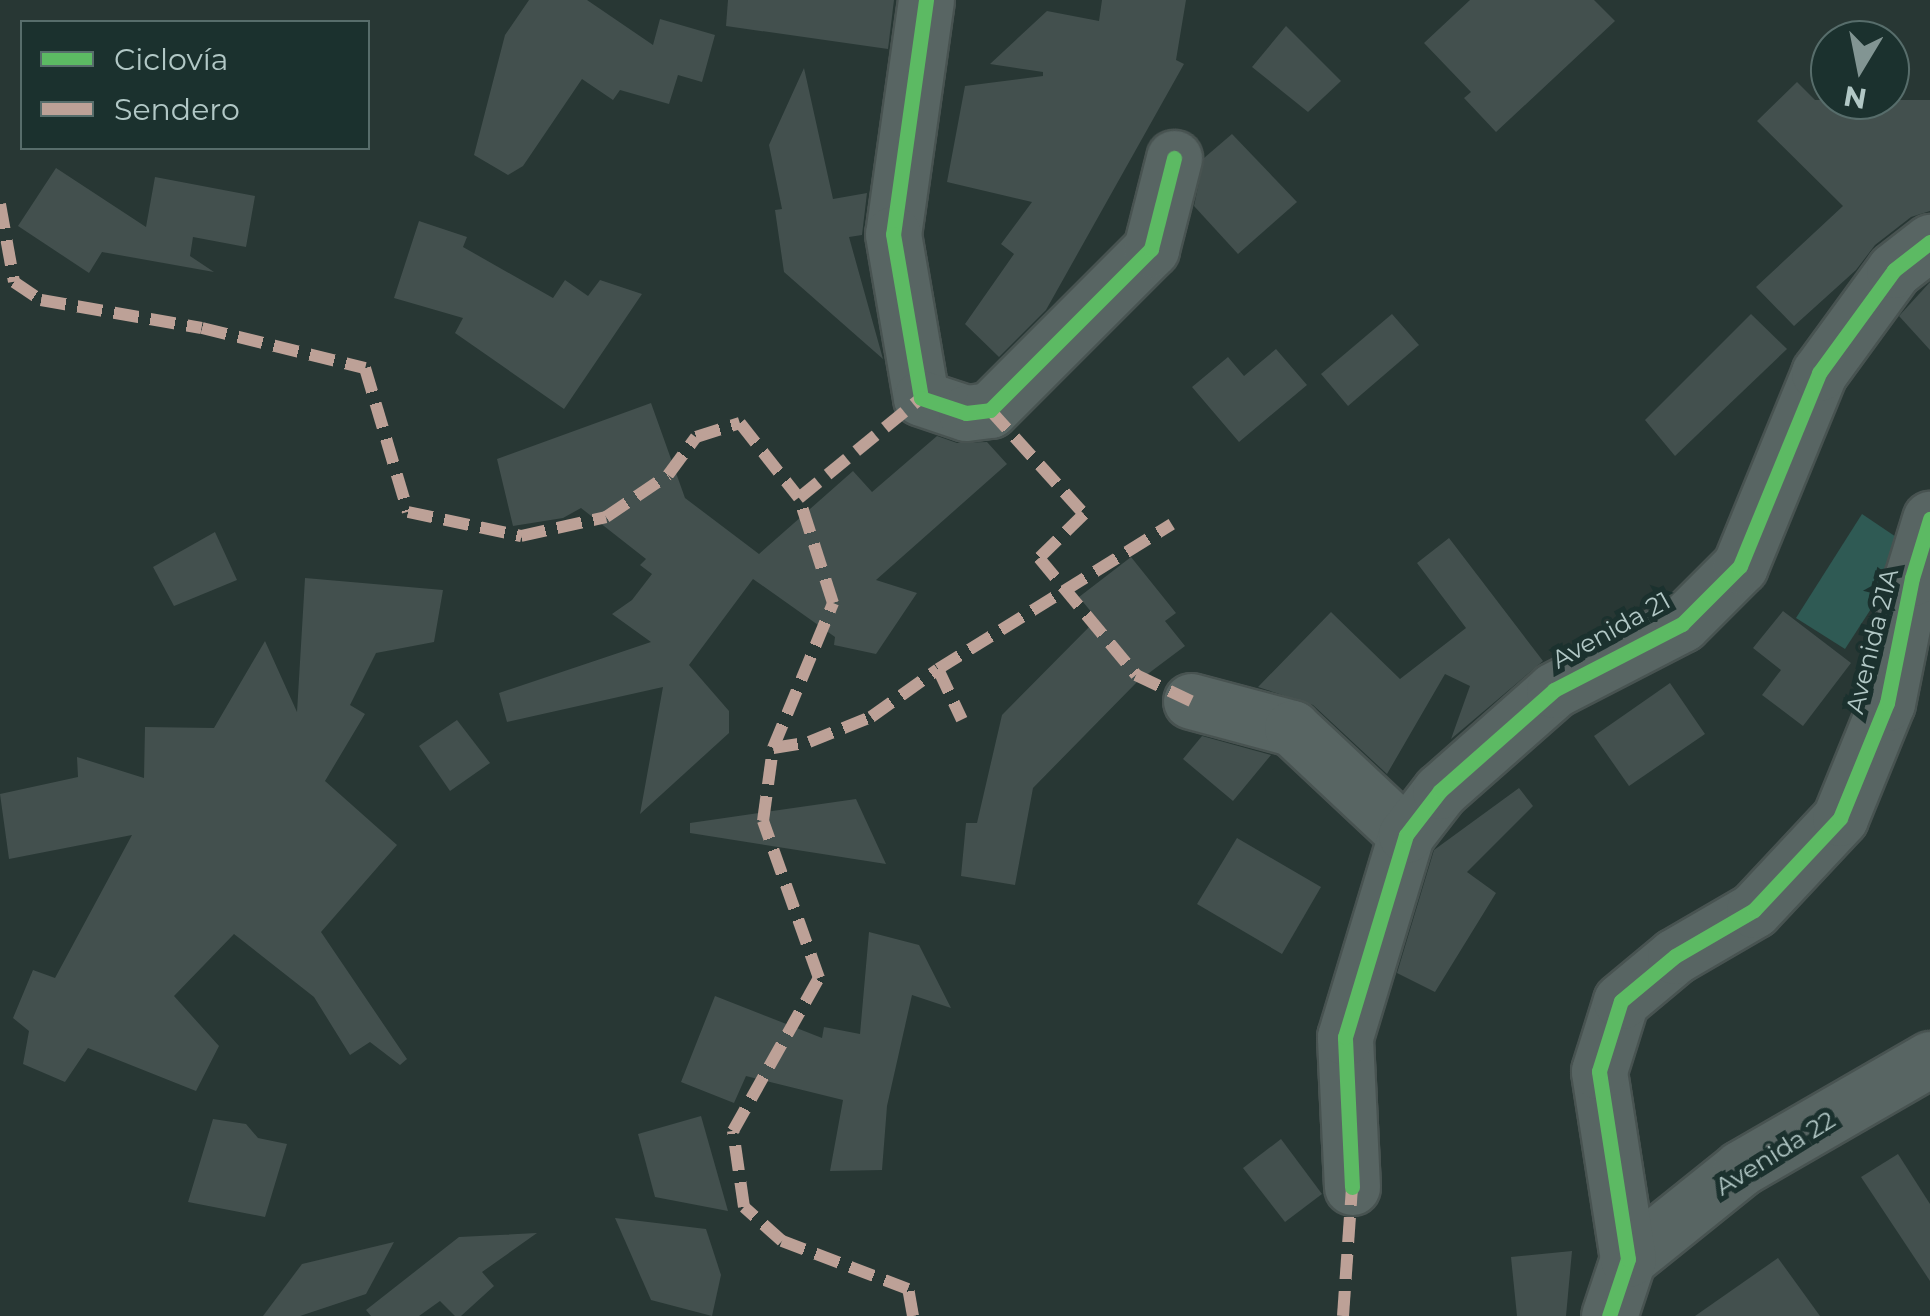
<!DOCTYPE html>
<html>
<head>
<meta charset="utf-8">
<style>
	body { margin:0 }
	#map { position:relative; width:1930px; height:1316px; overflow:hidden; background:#283734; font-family:Montserrat,sans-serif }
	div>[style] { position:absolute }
	.water>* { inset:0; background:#2f5a54 }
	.building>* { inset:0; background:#43504e }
	.roads { filter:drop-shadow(2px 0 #485351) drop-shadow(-2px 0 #485351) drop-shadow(0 2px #485351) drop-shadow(0 -2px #485351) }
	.minor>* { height:55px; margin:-27.5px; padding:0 27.5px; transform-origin:27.5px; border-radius:27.5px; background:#586563 }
	.quiet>* { height:12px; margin-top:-6px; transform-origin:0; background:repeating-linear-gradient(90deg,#bda197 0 25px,transparent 0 37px) }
	.cycleway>* { height:15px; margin:-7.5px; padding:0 7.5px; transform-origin:7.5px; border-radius:7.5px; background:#5cba63 }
	span { translate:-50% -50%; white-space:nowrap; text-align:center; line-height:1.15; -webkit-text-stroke:10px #1b312e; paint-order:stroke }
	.street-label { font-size:25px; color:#b2c8c6 }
	.legend { position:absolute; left:20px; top:20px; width:350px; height:130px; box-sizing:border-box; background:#1b312e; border:2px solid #576d6b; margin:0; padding:12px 18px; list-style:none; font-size:30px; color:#b2c8c6 }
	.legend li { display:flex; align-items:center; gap:20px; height:50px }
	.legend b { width:50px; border:2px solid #576d6b }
	.north { position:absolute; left:1810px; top:20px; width:100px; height:100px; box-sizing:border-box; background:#1b312e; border:2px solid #576d6b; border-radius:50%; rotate:190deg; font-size:28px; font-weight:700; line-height:40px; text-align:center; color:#b2c8c6 }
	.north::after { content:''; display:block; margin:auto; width:35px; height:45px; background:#829593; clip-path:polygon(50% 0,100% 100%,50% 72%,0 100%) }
</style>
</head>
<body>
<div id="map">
	<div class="water">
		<div style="clip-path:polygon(1862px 514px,1911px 547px,1845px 649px,1796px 618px)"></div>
	</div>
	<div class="building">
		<div style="clip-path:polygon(529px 0,587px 0,653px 45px,660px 19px,715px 35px,702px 82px,678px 75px,669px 104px,620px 90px,613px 100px,582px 79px,523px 166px,508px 175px,474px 155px,505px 35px)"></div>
		<div style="clip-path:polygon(728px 0,894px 0,888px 49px,726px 26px)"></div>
		<div style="clip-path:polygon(1102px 0,1186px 0,1176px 60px,1184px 64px,1046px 310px,999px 357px,965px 324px,1014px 254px,1001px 244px,1032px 202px,947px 182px,965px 86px,1043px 76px,1043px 72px,990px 64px,1047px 11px,1099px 21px)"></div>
		<div style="clip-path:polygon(1470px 0,1594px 0,1615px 21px,1496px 132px,1464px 98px,1471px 92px,1424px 43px)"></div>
		<div style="clip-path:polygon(1286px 26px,1341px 81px,1308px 112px,1252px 67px)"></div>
		<div style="clip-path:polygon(804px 68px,833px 199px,867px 193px,862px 235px,849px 237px,883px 359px,784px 272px,775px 210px,782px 209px,769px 145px)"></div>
		<div style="clip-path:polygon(1797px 82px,1815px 100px,1930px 100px,1930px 211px,1911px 217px,1875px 245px,1856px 270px,1794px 326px,1756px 287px,1843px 206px,1757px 121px)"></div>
		<div style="clip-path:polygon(1232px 134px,1297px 202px,1238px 254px,1194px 206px,1204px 158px)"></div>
		<div style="clip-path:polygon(56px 168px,146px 227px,155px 177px,255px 196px,246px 247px,193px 237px,190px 256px,214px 272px,102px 252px,89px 273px,18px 226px)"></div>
		<div style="clip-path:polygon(419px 221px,467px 237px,463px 247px,553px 298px,565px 280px,588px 296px,600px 280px,642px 294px,564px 409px,455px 333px,463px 318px,394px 298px)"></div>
		<div style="clip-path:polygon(1930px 282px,1930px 350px,1899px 316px)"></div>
		<div style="clip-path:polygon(1392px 314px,1419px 345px,1348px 406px,1321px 374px)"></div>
		<div style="clip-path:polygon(1751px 314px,1787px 349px,1675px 456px,1645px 420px)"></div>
		<div style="clip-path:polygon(1276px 349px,1307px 385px,1239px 442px,1192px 387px,1228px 357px,1244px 376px)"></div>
		<div style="clip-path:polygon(651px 403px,685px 498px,759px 554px,853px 471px,872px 492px,937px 436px,957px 443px,987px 442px,1007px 464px,876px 580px,917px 593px,876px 654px,834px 645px,835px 637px,753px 579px,689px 665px,729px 711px,729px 733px,640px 814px,663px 687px,507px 722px,499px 693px,651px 642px,612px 614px,632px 600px,652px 574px,640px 565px,646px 559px,581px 508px,563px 518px,513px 526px,497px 459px)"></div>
		<div style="clip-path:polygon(215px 532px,237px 580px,174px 606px,153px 567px)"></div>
		<div style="clip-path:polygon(1449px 538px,1543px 661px,1451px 739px,1470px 686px,1445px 674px,1387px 774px,1313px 705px,1258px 687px,1331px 612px,1400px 679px,1466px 628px,1417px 563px)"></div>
		<div style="clip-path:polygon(1131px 557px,1176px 613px,1165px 621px,1185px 646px,1137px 682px,1033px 788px,1015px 885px,961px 876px,966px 823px,977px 823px,1002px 715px,1097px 619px,1079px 597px)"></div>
		<div style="clip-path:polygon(305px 578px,443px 590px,434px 642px,376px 653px,350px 705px,365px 714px,325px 781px,397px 845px,321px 932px,407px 1059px,400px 1065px,370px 1042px,350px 1055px,314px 997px,234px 934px,174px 996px,219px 1046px,196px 1091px,88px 1048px,65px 1082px,23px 1064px,29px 1031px,13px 1018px,33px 970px,55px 978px,132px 835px,9px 859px,0 794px,78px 777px,77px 757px,144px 778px,145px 727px,214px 728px,265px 641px,297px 712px)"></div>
		<div style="clip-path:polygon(1783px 611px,1851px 663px,1803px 726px,1762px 695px,1781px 670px,1753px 648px)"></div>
		<div style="clip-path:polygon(1670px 683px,1705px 734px,1629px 786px,1594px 736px)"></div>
		<div style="clip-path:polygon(457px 720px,490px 763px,450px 791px,419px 746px)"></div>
		<div style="clip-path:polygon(1202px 736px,1271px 755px,1233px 801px,1183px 759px)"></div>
		<div style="clip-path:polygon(1519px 788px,1533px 806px,1467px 872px,1496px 893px,1435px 992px,1397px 973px,1434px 850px)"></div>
		<div style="clip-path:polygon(856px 799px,886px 864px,690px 833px,690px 823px)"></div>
		<div style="clip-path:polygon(1237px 838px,1321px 887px,1282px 954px,1197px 904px)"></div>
		<div style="clip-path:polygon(869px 932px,919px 945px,951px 1008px,912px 995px,887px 1106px,882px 1170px,830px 1171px,843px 1100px,746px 1076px,734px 1103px,681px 1082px,715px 996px,822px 1038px,824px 1027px,860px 1034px)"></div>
		<div style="clip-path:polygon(701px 1116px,728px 1211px,655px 1197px,638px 1134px)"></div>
		<div style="clip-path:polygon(213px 1119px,246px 1124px,258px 1138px,287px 1144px,265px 1217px,188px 1202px)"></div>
		<div style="clip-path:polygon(1281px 1139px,1322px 1194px,1285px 1222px,1243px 1168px)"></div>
		<div style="clip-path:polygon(1898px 1154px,1930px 1204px,1930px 1281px,1861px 1177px)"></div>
		<div style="clip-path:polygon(615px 1218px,706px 1229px,721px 1275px,712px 1316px,651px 1300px)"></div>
		<div style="clip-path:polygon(537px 1233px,482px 1272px,494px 1286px,461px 1316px,455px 1316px,440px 1301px,419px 1316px,371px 1316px,366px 1310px,459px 1237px)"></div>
		<div style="clip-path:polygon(394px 1242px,366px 1294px,300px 1316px,263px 1316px,302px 1264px)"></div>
		<div style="clip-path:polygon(1572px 1251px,1566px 1316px,1517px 1316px,1511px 1257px)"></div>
		<div style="clip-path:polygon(1778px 1258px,1820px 1316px,1695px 1316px)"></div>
	</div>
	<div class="roads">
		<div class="minor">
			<div style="left:926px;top:0;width:236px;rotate:98deg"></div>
			<div style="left:893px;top:234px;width:166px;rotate:80.3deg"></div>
			<div style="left:921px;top:398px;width:47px;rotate:18.4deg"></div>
			<div style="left:966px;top:413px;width:24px;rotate:-7deg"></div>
			<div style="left:990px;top:410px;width:228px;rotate:-45deg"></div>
			<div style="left:1151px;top:249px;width:94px;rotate:-75.8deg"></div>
			<div style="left:1191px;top:701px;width:105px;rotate:15deg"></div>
			<div style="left:1292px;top:728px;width:156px;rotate:43.2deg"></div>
			<div style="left:1352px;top:1187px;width:150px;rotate:-92.7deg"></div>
			<div style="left:1345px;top:1037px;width:211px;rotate:-73.2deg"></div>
			<div style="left:1406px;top:835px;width:56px;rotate:-52.3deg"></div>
			<div style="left:1440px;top:791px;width:152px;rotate:-41.5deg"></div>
			<div style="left:1554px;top:690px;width:144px;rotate:-27.3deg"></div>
			<div style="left:1682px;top:624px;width:82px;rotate:-45deg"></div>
			<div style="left:1740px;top:566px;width:209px;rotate:-67.7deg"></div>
			<div style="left:1819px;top:373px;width:127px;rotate:-53.9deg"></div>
			<div style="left:1894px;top:270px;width:46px;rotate:-37.9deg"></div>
			<div style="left:1628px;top:1259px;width:145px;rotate:-38.8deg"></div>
			<div style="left:1741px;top:1168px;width:218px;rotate:-30deg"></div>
			<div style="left:1609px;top:1316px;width:60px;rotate:-71.6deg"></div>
			<div style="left:1628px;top:1259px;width:190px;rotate:-98.8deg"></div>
			<div style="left:1599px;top:1071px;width:73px;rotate:-72.6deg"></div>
			<div style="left:1621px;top:1001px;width:70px;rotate:-39.8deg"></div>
			<div style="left:1675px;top:956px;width:91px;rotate:-30.2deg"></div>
			<div style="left:1754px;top:910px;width:126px;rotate:-46.9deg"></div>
			<div style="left:1840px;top:818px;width:124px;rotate:-67.8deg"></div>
			<div style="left:1887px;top:703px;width:127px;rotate:-78.7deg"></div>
			<div style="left:1912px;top:578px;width:62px;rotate:-73deg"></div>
		</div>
	</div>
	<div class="quiet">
		<div style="left:0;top:204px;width:79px;rotate:79.8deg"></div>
		<div style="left:14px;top:282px;width:32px;rotate:34deg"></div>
		<div style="left:41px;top:300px;width:163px;rotate:9.9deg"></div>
		<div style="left:202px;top:328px;width:168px;rotate:13.8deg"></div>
		<div style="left:365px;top:368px;width:150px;rotate:73.4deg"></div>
		<div style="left:408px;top:512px;width:116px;rotate:12deg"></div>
		<div style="left:521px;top:536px;width:87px;rotate:-12.6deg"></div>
		<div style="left:606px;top:517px;width:75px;rotate:-34.1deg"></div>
		<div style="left:668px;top:475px;width:47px;rotate:-53.6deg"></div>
		<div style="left:696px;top:437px;width:46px;rotate:-17.7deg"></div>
		<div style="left:740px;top:423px;width:95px;rotate:51.8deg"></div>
		<div style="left:990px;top:410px;width:140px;rotate:47.9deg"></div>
		<div style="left:1084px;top:514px;width:63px;rotate:135.6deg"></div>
		<div style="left:1039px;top:558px;width:152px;rotate:50.3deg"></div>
		<div style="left:1136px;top:675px;width:61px;rotate:25.3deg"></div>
		<div style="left:938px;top:669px;width:56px;rotate:64.8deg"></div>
		<div style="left:773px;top:748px;width:36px;rotate:-9deg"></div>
		<div style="left:809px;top:742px;width:67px;rotate:-22deg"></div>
		<div style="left:871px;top:717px;width:82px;rotate:-35.6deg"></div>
		<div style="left:938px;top:669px;width:275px;rotate:-31.8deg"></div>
		<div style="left:913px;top:1316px;width:27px;rotate:-100deg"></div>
		<div style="left:908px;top:1289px;width:135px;rotate:-159.1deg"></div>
		<div style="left:782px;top:1241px;width:51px;rotate:-138.2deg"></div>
		<div style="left:744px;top:1207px;width:77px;rotate:-98.2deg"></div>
		<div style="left:733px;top:1131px;width:176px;rotate:-60.7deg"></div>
		<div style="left:819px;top:978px;width:167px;rotate:-109.6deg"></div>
		<div style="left:763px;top:821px;width:74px;rotate:-82.2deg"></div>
		<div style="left:773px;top:748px;width:157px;rotate:-67.5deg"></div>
		<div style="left:833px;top:603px;width:110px;rotate:-107.9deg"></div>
		<div style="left:799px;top:498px;width:158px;rotate:-39.3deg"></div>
		<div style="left:1343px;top:1316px;width:129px;rotate:-86deg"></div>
	</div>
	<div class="cycleway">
		<div style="left:926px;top:0;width:236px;rotate:98deg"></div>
		<div style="left:893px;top:234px;width:166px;rotate:80.3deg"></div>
		<div style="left:921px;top:398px;width:47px;rotate:18.4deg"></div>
		<div style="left:966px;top:413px;width:24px;rotate:-7deg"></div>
		<div style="left:990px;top:410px;width:228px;rotate:-45deg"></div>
		<div style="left:1151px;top:249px;width:94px;rotate:-75.8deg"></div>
		<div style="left:1352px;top:1187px;width:150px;rotate:-92.7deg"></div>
		<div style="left:1345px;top:1037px;width:211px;rotate:-73.2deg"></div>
		<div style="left:1406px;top:835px;width:56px;rotate:-52.3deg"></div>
		<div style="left:1440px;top:791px;width:152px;rotate:-41.5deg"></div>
		<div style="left:1554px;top:690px;width:144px;rotate:-27.3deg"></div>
		<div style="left:1682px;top:624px;width:82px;rotate:-45deg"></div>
		<div style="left:1740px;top:566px;width:209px;rotate:-67.7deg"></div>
		<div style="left:1819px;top:373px;width:127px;rotate:-53.9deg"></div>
		<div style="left:1894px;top:270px;width:46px;rotate:-37.9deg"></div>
		<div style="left:1609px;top:1316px;width:60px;rotate:-71.6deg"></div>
		<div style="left:1628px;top:1259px;width:190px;rotate:-98.8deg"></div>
		<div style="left:1599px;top:1071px;width:73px;rotate:-72.6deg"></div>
		<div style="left:1621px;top:1001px;width:70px;rotate:-39.8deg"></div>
		<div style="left:1675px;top:956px;width:91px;rotate:-30.2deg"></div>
		<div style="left:1754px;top:910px;width:126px;rotate:-46.9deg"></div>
		<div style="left:1840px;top:818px;width:124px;rotate:-67.8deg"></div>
		<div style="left:1887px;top:703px;width:127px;rotate:-78.7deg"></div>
		<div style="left:1912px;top:578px;width:62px;rotate:-73deg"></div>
	</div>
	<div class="street-label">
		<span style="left:1611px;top:630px;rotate:-29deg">Avenida 21</span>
		<span style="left:1872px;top:641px;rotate:-76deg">Avenida 21A</span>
		<span style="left:1775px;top:1153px;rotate:-32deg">Avenida 22</span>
	</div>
	<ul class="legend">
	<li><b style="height:12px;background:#5cba63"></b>Ciclovía</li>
	<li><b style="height:12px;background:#bda197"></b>Sendero</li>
	</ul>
	<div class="north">N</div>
</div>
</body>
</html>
